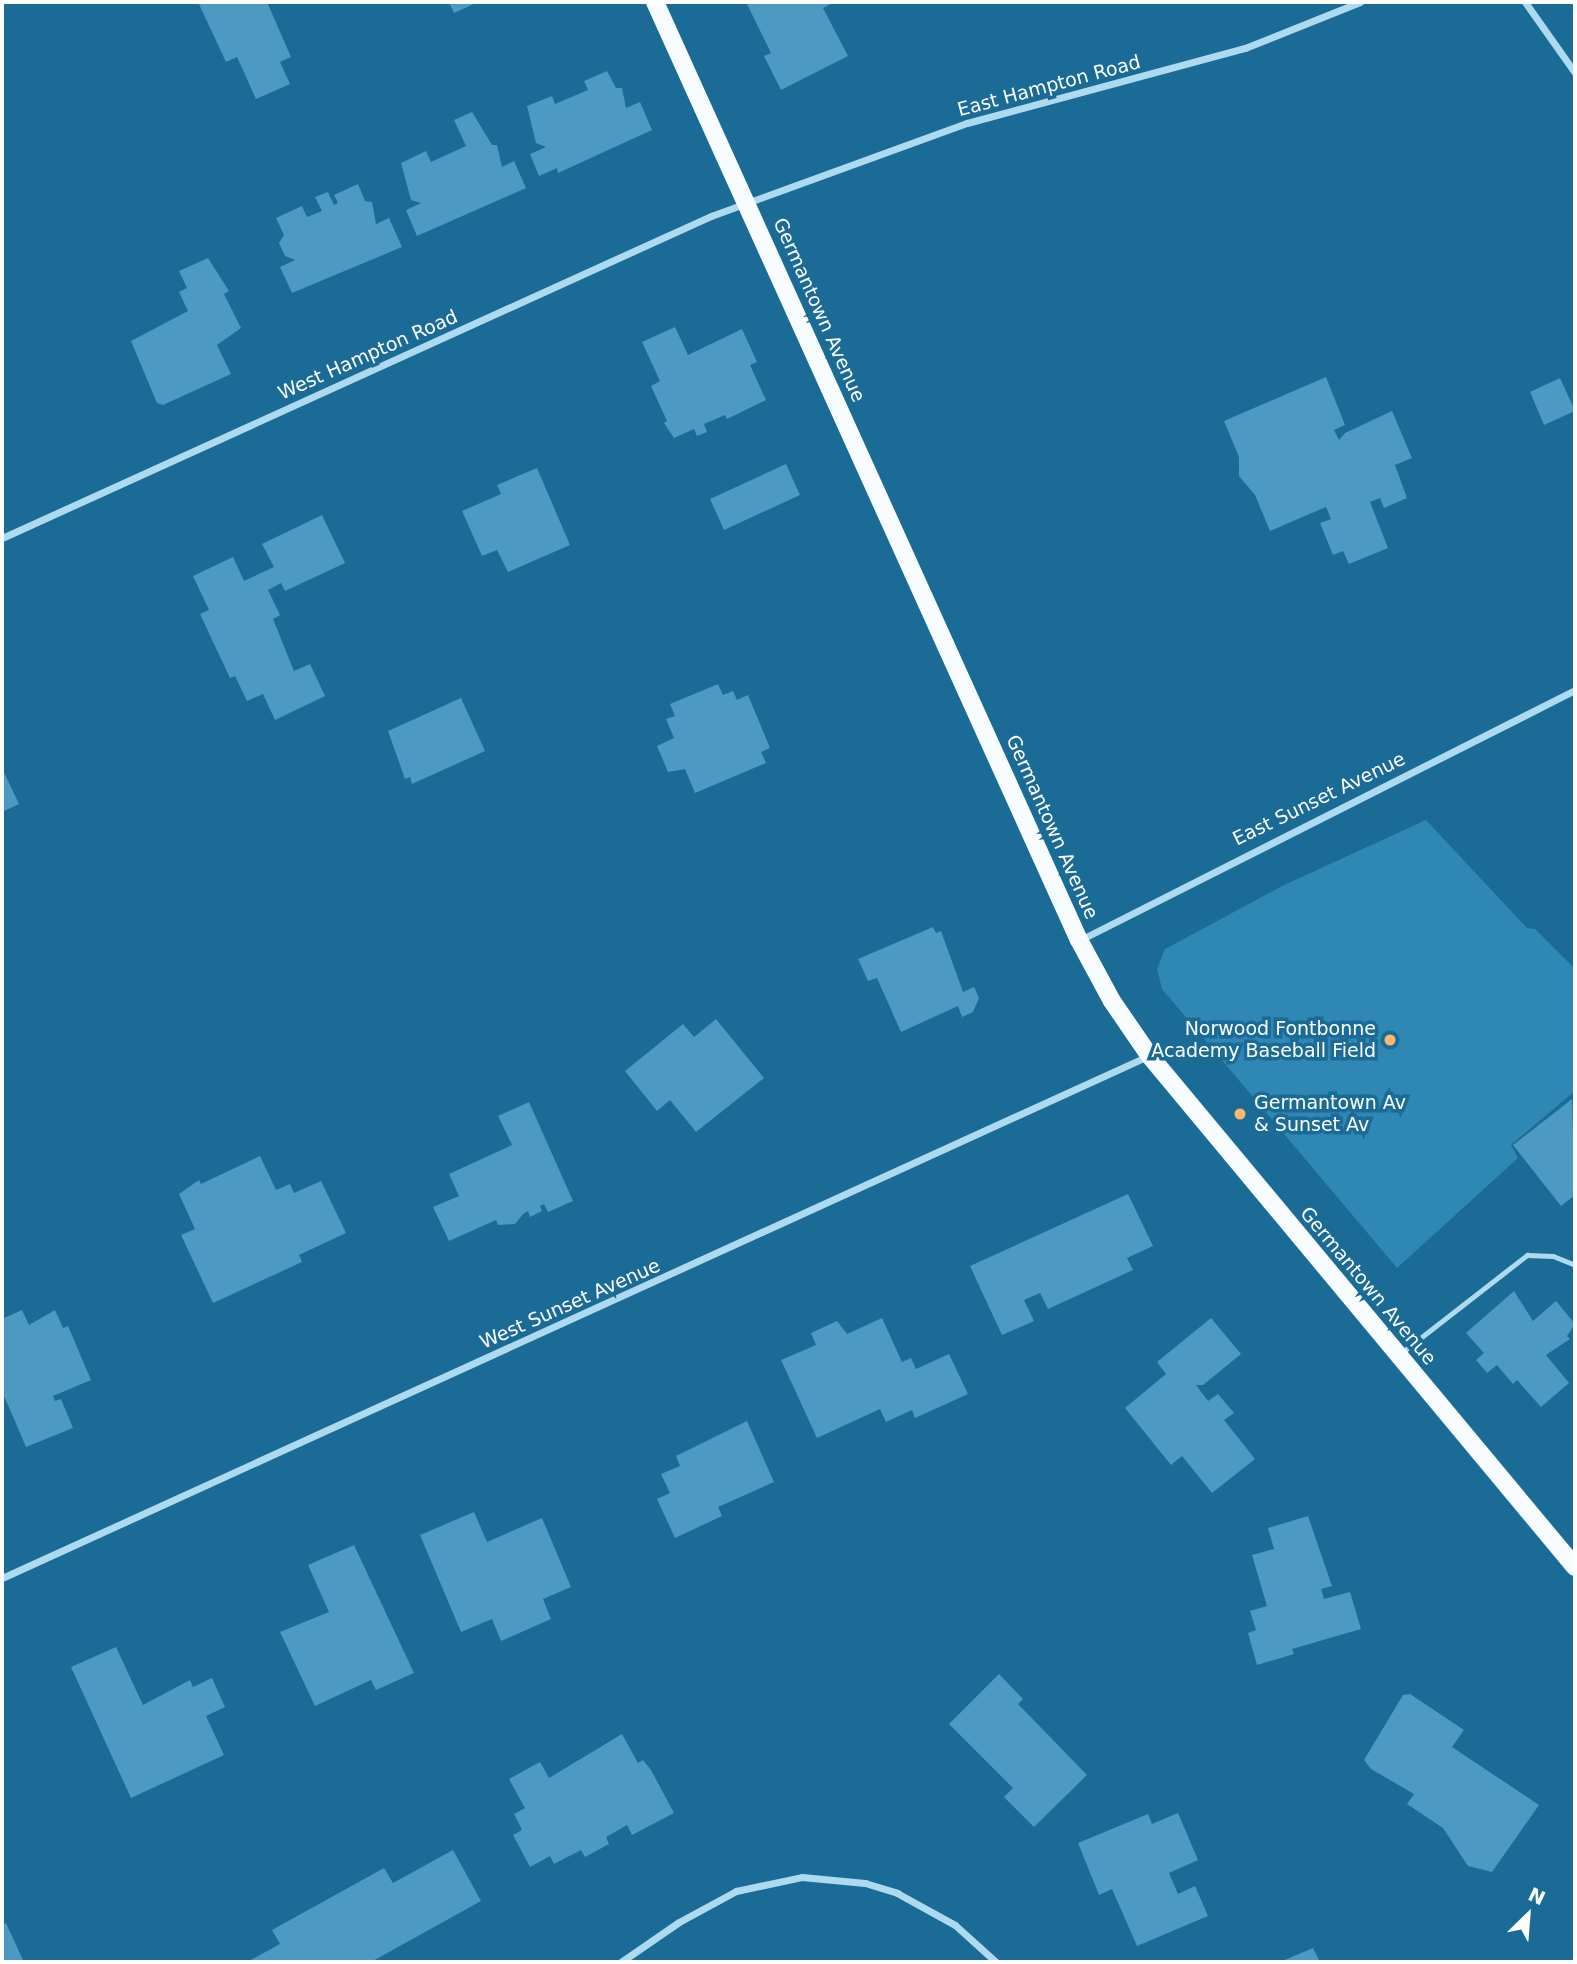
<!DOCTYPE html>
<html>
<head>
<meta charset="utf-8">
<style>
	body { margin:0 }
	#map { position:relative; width:1577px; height:1964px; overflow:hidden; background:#1b6b97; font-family:"DejaVu Sans",sans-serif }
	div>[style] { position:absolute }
	.green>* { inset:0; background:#2f87b4 }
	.building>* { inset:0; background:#4c99c1 }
	.lane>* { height:5px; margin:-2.5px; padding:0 2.5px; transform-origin:2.5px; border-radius:2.5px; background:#aedaf0 }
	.street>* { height:7px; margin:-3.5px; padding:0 3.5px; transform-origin:3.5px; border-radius:3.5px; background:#aedaf0 }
	.primary>* { height:18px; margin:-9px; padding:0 9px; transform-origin:9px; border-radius:9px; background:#f7fcff }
	.dots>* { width:19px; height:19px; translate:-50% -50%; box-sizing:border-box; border:4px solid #1b6b97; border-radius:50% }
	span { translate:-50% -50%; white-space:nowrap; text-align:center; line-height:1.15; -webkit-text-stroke:7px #1b6b97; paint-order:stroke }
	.street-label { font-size:19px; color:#fff }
	.poi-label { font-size:19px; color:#fff }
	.right { translate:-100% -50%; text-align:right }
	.left { translate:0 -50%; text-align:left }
	.frame { position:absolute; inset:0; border:4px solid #fff; pointer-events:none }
	.north { position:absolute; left:1493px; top:1880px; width:70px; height:70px; -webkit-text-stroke:5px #1b6b97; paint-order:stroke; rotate:25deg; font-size:19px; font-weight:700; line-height:28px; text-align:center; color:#fff }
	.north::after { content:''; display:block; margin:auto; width:24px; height:32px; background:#fff; clip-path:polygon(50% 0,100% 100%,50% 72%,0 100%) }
</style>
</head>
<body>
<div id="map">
	<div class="green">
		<div style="clip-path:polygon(1426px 820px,1527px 928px,1535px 929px,1575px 969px,1575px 1091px,1511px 1145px,1518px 1158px,1397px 1268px,1162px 989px,1157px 969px,1165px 949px,1282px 886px)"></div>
	</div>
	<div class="building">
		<div style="clip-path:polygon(198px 2px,267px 2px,291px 57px,280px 62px,290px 84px,256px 99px,237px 57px,226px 62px)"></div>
		<div style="clip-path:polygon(449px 2px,478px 2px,454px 13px)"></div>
		<div style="clip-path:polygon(746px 2px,835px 2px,823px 8px,848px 56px,781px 90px,764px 56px,771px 53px)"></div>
		<div style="clip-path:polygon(607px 71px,616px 88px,622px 88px,626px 108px,640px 102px,652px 130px,558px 173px,557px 168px,539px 176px,530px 154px,546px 147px,536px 143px,527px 106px,552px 96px,555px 104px,588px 90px,584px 81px)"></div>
		<div style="clip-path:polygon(472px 112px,492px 145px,497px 145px,502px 167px,514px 161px,526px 188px,417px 236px,406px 210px,421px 203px,411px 200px,401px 163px,426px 151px,431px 162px,466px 146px,454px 120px)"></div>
		<div style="clip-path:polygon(358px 184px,365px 201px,372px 202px,376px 224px,389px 218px,402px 247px,292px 293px,280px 267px,295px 260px,285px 256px,279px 243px,284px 235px,276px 218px,302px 206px,307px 217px,322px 211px,315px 197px,328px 192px,334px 205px,338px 203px,334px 195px)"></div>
		<div style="clip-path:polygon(208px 258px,229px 291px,224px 294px,241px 328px,217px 345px,231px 374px,163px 405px,157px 403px,131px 341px,188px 311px,179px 292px,187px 288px,179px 271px)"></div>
		<div style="clip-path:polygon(675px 327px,688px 355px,742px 329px,757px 362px,750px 365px,766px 400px,727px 419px,725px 415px,704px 424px,707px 432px,697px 436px,694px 429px,674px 438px,664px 423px,667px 421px,651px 386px,660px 381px,642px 342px)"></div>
		<div style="clip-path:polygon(1326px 377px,1345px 425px,1334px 430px,1339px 440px,1345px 433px,1392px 411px,1412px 458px,1395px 465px,1407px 498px,1384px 508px,1380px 498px,1370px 502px,1388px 548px,1349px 564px,1343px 551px,1333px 555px,1320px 523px,1331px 519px,1326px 507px,1270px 531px,1255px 495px,1239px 476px,1239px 457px,1224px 421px)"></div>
		<div style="clip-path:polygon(1560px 378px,1575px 411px,1544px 425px,1530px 392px)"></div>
		<div style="clip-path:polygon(786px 464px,800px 495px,724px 530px,710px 499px)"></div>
		<div style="clip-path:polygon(537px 468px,570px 545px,508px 572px,497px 550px,482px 556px,462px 511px,501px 494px,497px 485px)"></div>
		<div style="clip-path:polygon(322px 515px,345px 563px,285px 591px,281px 583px,268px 590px,280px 615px,273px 619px,294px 671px,310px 664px,325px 696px,275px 720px,263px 694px,247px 701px,235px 676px,230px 678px,200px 614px,209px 610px,193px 576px,233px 557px,244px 581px,274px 567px,262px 544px)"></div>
		<div style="clip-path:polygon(718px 684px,723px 695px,733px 691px,737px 700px,748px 695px,770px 748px,761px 752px,766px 763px,695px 793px,685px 769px,668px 772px,657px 746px,674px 738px,666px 719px,675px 716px,670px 704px)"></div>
		<div style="clip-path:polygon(461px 698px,485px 751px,412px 784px,410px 777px,405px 779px,388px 731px)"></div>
		<div style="clip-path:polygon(2px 768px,19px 804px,2px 812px)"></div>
		<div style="clip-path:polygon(933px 927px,936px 933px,941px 931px,963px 992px,974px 987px,979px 998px,973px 1012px,962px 1017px,958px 1006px,901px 1032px,877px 978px,868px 981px,858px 959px)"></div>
		<div style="clip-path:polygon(716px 1019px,764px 1078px,696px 1132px,670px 1100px,657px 1111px,625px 1071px,683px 1024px,694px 1037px)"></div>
		<div style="clip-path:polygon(1572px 1099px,1575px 1195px,1561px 1206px,1513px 1145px)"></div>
		<div style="clip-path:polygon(529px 1102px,573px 1201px,548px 1212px,544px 1204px,540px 1206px,542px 1211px,530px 1217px,528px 1211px,523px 1214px,515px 1224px,498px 1225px,496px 1220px,449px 1241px,433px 1207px,459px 1196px,449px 1174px,512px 1145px,498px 1116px)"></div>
		<div style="clip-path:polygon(260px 1156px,276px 1190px,290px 1184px,294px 1193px,321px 1181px,346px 1233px,299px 1255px,302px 1262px,213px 1303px,181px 1235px,195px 1229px,179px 1194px,199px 1180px,201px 1184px)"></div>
		<div style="clip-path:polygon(1128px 1194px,1153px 1246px,1127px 1258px,1133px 1270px,1048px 1309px,1040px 1293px,1024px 1300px,1034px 1321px,1002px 1335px,970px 1266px)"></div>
		<div style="clip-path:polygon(1514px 1291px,1533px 1321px,1556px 1301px,1575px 1324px,1567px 1336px,1570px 1339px,1546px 1355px,1569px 1383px,1541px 1407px,1517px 1380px,1513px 1384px,1497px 1365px,1487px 1373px,1476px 1360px,1484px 1353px,1466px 1333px)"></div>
		<div style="clip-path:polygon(22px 1310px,29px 1325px,55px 1310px,63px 1328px,68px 1326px,91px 1380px,53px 1396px,55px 1401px,61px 1399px,73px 1428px,26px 1447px,2px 1391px,2px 1319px)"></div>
		<div style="clip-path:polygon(882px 1318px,902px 1362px,911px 1358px,916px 1369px,949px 1354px,968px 1394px,915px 1418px,912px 1410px,886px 1422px,880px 1409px,817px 1438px,781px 1360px,816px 1345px,811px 1333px,837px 1321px,847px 1334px)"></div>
		<div style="clip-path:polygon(1211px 1318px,1241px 1354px,1203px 1385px,1196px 1385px,1208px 1401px,1218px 1394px,1234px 1413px,1224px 1420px,1255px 1459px,1212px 1493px,1182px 1456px,1171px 1465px,1125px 1408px,1166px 1374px,1157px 1362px)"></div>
		<div style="clip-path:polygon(747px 1421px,774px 1482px,718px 1507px,722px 1516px,675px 1538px,657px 1499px,670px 1493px,661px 1474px,680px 1466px,676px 1456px)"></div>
		<div style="clip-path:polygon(474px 1512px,487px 1542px,542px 1518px,571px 1587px,543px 1599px,551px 1619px,501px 1641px,492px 1619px,461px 1632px,420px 1535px)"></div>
		<div style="clip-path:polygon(1308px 1516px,1332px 1586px,1321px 1589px,1324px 1599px,1350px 1592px,1361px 1629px,1292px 1649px,1294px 1654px,1257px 1665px,1248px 1633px,1256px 1630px,1250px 1611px,1267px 1606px,1252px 1555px,1274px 1549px,1268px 1528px)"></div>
		<div style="clip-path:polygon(354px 1545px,414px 1673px,376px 1690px,371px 1680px,315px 1706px,280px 1632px,329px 1612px,308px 1565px)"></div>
		<div style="clip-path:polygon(116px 1647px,143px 1705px,190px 1680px,193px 1687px,212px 1678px,225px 1707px,206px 1716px,224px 1755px,131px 1798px,71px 1667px)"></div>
		<div style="clip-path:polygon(999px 1674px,1023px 1699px,1018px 1704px,1087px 1775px,1034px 1827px,1004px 1797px,1013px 1788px,949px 1724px)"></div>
		<div style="clip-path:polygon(1410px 1694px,1464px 1730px,1452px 1747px,1539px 1805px,1492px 1872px,1468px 1866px,1443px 1828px,1407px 1804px,1414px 1794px,1371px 1769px,1364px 1760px,1403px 1695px)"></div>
		<div style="clip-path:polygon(622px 1734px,638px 1763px,643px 1760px,651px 1770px,674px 1813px,632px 1835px,627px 1825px,606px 1837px,609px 1844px,585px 1857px,581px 1850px,554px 1864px,550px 1856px,530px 1867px,513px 1835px,522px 1830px,514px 1814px,525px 1808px,509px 1779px,540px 1762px,549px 1778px)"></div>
		<div style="clip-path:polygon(1178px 1813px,1198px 1860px,1169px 1873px,1178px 1894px,1195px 1886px,1208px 1916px,1137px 1946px,1112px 1889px,1099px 1895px,1078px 1843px,1148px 1814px,1152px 1824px)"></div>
		<div style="clip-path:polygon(453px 1850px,481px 1901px,371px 1962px,247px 1962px,280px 1944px,272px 1930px,384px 1868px,393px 1883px)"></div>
		<div style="clip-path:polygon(6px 1923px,23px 1960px,18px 1962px,2px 1962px,2px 1925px)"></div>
		<div style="clip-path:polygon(1313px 1948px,1320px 1962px,1280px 1962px)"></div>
	</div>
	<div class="lane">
		<div style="left:1401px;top:1353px;width:160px;rotate:-37.9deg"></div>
		<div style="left:1527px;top:1255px;width:26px;rotate:2deg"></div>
		<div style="left:1553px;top:1256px;width:24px;rotate:22deg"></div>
	</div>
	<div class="street">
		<div style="left:1525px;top:2px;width:87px;rotate:54.8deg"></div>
		<div style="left:2px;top:538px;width:779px;rotate:-24.43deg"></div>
		<div style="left:711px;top:216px;width:272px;rotate:-20deg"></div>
		<div style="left:967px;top:123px;width:288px;rotate:-15.1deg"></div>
		<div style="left:1245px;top:48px;width:124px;rotate:-21.8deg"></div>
		<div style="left:1080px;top:940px;width:555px;rotate:-26.8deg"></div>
		<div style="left:2px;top:1578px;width:1259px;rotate:-24.49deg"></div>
		<div style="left:621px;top:1962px;width:70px;rotate:-34.6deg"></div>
		<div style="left:679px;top:1922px;width:65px;rotate:-28.5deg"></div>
		<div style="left:736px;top:1891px;width:67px;rotate:-12deg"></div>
		<div style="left:802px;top:1877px;width:63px;rotate:5.4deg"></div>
		<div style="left:865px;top:1883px;width:34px;rotate:17deg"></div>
		<div style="left:897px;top:1893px;width:66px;rotate:28.9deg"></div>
		<div style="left:955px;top:1925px;width:55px;rotate:42.1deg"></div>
	</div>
	<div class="primary">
		<div style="left:655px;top:2px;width:1029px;rotate:65.68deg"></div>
		<div style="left:1079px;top:940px;width:69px;rotate:61.6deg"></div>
		<div style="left:1112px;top:1001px;width:65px;rotate:55.6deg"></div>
		<div style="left:1149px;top:1055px;width:666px;rotate:50.24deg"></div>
	</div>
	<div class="dots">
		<div style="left:1390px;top:1040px;background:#ffb76d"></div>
		<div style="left:1240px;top:1114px;background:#ffb76d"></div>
	</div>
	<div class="street-label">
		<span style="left:1049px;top:86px;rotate:-15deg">East Hampton Road</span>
		<span style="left:819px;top:310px;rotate:66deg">Germantown Avenue</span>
		<span style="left:368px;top:355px;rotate:-24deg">West Hampton Road</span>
		<span style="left:1319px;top:799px;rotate:-26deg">East Sunset Avenue</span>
		<span style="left:1052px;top:827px;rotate:66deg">Germantown Avenue</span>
		<span style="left:1368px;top:1286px;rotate:50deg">Germantown Avenue</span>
		<span style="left:570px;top:1304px;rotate:-24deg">West Sunset Avenue</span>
	</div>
	<div class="poi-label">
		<span class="right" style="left:1376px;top:1040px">Norwood Fontbonne<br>Academy Baseball Field</span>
		<span class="left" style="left:1254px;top:1114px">Germantown Av<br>&amp; Sunset Av</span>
	</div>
	<div class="frame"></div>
	<div class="north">N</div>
</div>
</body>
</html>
